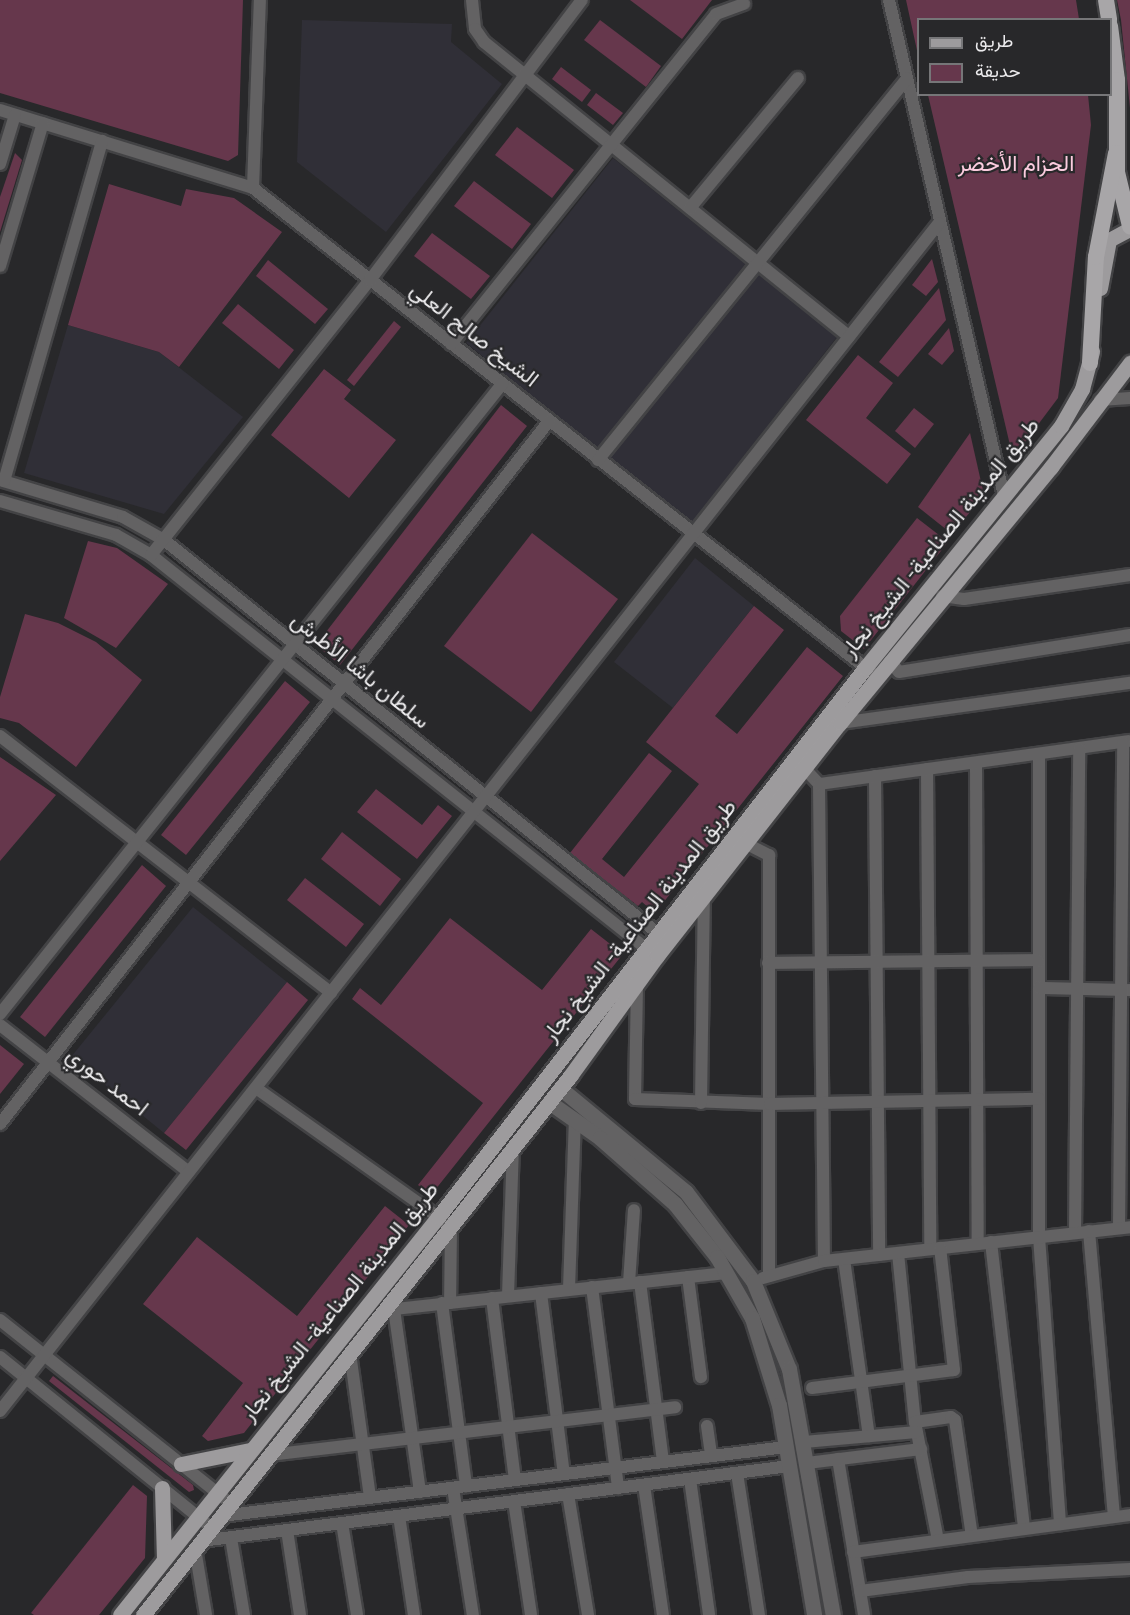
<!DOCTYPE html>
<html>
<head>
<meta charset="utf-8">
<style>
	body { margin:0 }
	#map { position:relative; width:1130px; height:1615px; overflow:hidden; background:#28282a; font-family:Karla,Vazirmatn,sans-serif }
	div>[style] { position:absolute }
	.built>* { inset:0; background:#302f37 }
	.green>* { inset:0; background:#66374c }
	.roads { filter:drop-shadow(2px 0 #434345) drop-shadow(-2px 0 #434345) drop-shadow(0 2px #434345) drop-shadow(0 -2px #434345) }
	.minor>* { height:12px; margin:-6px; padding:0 6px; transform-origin:6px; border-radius:6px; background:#636263 }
	.tertiary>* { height:15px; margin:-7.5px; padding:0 7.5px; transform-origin:7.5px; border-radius:7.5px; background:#636263 }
	.primary>* { height:15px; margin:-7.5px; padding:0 7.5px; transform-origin:7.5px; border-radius:7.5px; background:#9d9b9d }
	.trunk>* { height:16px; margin:-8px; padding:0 8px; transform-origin:8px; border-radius:8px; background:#a8a6a8 }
	span { translate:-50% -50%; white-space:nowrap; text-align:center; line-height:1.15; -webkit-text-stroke:4.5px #28282a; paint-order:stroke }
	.park-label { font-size:22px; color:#fcccdf }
	.street-label { font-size:22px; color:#ecebed }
	.legend { position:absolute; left:917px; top:18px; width:195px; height:78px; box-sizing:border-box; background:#28282a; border:2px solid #767678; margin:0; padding:8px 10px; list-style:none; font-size:18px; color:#ecebed }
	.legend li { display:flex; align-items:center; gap:12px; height:30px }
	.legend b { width:30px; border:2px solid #767678 }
</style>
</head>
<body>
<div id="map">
	<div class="built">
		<div style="clip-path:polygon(302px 20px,452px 24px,451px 42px,502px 84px,386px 232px,297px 162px)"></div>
		<div style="clip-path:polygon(613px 158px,837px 337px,690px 525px,466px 343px)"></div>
		<div style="clip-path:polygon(68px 325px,159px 352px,243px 417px,164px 514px,24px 473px)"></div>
		<div style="clip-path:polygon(695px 558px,754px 606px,673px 708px,614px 662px)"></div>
		<div style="clip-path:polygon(193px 907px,287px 982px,164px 1133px,71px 1057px)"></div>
	</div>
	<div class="green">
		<div style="clip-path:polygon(0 0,243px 0,238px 155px,228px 161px,0 93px)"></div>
		<div style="clip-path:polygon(630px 0,712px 0,682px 39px)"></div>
		<div style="clip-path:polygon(906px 0,1076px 0,1079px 19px,918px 20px,918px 55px)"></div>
		<div style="clip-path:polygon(1117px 0,1130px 0,1130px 108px,1121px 20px)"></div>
		<div style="clip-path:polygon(600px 20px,661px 66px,646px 87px,584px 40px)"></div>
		<div style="clip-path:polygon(561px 67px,591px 90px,582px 102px,552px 79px)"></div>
		<div style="clip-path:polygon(596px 93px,623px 113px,613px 125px,587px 105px)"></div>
		<div style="clip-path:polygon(928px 95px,1088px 95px,1091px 125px,1058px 398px,1013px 458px)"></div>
		<div style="clip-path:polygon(517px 127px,574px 170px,552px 198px,495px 155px)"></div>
		<div style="clip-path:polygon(15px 153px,22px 160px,0 232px,0 197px)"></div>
		<div style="clip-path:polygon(474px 181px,531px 224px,512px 249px,454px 206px)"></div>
		<div style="clip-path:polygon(109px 184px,181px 206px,186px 189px,234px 198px,282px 232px,179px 367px,159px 352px,68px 325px)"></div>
		<div style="clip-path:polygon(432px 233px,490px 276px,471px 299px,414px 256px)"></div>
		<div style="clip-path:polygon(932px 259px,938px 282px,926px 296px,912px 285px)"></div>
		<div style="clip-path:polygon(268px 260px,328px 309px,315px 324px,256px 276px)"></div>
		<div style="clip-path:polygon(939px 288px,946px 320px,898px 377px,879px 362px)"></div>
		<div style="clip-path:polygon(238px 304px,294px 350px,279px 369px,222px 323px)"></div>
		<div style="clip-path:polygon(394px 321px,401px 327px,354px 386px,347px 380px)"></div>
		<div style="clip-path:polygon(949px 328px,954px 351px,942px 365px,928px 354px)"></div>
		<div style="clip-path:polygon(858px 355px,893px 383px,866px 418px,911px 454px,887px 484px,806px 420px)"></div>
		<div style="clip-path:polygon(324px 369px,351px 390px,344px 399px,396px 440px,349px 498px,271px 435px)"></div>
		<div style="clip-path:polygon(501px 405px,527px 426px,340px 665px,316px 645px)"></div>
		<div style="clip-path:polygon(914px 408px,934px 424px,915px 448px,895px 431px)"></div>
		<div style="clip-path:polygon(970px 433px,984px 495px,952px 534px,918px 507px)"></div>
		<div style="clip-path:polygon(917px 518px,948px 542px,864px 649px,841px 631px,840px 616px)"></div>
		<div style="clip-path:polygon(532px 533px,618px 599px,531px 712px,444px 646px)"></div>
		<div style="clip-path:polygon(88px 541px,117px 548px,168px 584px,116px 648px,64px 618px)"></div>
		<div style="clip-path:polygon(754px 606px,784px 630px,715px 716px,737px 734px,807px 647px,843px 676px,655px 913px,642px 902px,638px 906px,570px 853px,649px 753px,672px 771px,602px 859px,624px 877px,699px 784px,646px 742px)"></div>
		<div style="clip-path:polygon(25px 614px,58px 623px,96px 642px,142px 680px,76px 767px,19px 723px,0 718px,0 697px)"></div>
		<div style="clip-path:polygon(285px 681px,310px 702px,186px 855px,161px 835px)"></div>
		<div style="clip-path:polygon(0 757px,56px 795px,0 861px)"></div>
		<div style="clip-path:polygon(376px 789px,422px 825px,438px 805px,452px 816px,417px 859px,357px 812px)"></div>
		<div style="clip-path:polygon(342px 832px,401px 879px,380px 906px,321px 859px)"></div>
		<div style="clip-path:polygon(142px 865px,166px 886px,45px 1037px,20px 1017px)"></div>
		<div style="clip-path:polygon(305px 878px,364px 924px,346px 947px,287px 900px)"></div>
		<div style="clip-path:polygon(450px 918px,542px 990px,591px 929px,623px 954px,431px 1195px,418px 1185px,483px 1103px,352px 999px,360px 988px,381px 1005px)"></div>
		<div style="clip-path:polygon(287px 982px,308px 1000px,186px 1150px,164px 1133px)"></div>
		<div style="clip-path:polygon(0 1045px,24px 1064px,0 1094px)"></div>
		<div style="clip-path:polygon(385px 1206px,409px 1225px,244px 1433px,208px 1441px,202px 1436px,243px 1383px,143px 1304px,197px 1237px,297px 1316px)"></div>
		<div style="clip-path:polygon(53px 1376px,193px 1485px,194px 1490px,189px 1492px,49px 1381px)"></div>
		<div style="clip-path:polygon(133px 1485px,147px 1496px,145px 1558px,99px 1615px,34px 1615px,31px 1613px)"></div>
	</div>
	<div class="roads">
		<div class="minor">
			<div style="left:472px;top:0;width:29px;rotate:84deg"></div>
			<div style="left:475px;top:29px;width:16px;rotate:55deg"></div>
			<div style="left:484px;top:42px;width:469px;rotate:38.9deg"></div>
			<div style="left:889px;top:0;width:509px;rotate:76.95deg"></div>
			<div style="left:0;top:110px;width:265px;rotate:17.1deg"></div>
			<div style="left:253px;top:188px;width:786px;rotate:38.08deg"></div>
			<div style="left:0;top:164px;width:51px;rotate:-73deg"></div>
			<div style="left:253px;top:188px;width:188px;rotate:-87.9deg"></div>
			<div style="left:690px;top:208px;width:169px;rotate:-50.3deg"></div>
			<div style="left:0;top:266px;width:149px;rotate:-73.3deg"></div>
			<div style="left:451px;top:344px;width:423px;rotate:-51.2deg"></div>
			<div style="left:716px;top:14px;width:30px;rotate:-20deg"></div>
			<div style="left:1100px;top:400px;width:30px;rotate:-4deg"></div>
			<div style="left:598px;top:460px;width:491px;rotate:-51deg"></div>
			<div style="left:0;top:480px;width:128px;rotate:16.7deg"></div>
			<div style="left:123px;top:517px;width:47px;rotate:29.3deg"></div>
			<div style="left:164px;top:540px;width:640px;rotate:38.53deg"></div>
			<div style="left:4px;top:481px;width:354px;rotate:-73.9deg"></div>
			<div style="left:0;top:501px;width:121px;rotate:16.3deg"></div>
			<div style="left:116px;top:535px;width:40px;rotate:29.7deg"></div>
			<div style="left:151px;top:555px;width:641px;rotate:38.48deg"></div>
			<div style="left:151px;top:555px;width:352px;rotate:-51.5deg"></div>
			<div style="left:370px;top:280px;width:351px;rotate:-52.9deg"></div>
			<div style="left:942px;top:596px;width:22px;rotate:8deg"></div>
			<div style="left:964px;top:599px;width:168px;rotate:-8.2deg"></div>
			<div style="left:890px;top:661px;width:14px;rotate:51deg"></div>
			<div style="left:899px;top:672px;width:234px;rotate:-9.1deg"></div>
			<div style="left:840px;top:723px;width:293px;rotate:-7.9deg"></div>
			<div style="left:0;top:736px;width:419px;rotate:37.8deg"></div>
			<div style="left:1039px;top:754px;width:483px;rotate:90deg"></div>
			<div style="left:1039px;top:1237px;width:288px;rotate:85.8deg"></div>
			<div style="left:976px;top:763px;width:481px;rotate:89.8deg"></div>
			<div style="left:805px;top:769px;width:21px;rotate:47deg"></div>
			<div style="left:819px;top:784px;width:477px;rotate:89.4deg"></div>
			<div style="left:927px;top:769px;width:480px;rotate:89.6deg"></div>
			<div style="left:875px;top:776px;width:479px;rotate:89.5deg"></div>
			<div style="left:819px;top:784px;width:313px;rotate:-7.9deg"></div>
			<div style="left:747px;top:844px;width:25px;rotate:27deg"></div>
			<div style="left:769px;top:855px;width:421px;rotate:90deg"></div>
			<div style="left:768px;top:963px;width:270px;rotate:-0.6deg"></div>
			<div style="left:637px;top:984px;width:115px;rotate:91deg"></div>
			<div style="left:635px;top:1099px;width:135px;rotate:2.1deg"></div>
			<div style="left:770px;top:1104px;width:269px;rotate:-1.1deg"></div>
			<div style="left:1039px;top:988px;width:91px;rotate:1.3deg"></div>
			<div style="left:0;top:1014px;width:806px;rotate:-51.45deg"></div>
			<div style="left:0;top:1025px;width:239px;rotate:37.9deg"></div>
			<div style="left:256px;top:1088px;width:239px;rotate:35.3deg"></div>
			<div style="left:451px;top:1226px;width:77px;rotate:90.7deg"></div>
			<div style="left:701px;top:1103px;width:205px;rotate:-89.2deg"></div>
			<div style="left:0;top:1124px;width:892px;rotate:-52.01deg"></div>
			<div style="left:1119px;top:1228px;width:485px;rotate:-89.5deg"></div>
			<div style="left:1089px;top:1231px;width:287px;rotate:85deg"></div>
			<div style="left:1075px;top:1233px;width:484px;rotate:-89.5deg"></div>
			<div style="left:991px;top:1242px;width:289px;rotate:83.4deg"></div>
			<div style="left:898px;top:1253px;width:170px;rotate:84.3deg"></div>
			<div style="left:915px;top:1422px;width:120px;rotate:79deg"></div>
			<div style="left:844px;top:1259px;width:179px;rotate:82deg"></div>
			<div style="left:688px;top:1277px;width:101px;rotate:82.6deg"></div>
			<div style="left:763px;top:1278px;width:63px;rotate:-15.6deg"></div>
			<div style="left:824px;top:1261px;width:308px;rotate:-6.3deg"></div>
			<div style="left:640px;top:1282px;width:181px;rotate:82.7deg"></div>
			<div style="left:629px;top:1283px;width:73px;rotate:-86.1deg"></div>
			<div style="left:592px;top:1287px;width:203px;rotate:82.6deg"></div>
			<div style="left:569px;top:1289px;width:170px;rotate:-88deg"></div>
			<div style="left:541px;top:1293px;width:182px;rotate:82.8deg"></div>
			<div style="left:508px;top:1296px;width:149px;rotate:-88.1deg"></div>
			<div style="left:492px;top:1298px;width:183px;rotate:82.8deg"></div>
			<div style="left:442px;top:1303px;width:185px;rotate:82.5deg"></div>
			<div style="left:394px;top:1309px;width:185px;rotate:81.9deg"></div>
			<div style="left:386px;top:1310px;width:343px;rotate:-6.2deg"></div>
			<div style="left:0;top:1320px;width:295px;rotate:38.5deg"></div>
			<div style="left:350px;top:1353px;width:146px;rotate:82.1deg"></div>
			<div style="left:0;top:1357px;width:272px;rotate:38.9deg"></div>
			<div style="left:812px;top:1388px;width:143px;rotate:-7.2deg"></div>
			<div style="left:954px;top:1370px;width:123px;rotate:-96.5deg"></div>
			<div style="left:0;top:1411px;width:1514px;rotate:-51.68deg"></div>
			<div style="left:915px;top:1422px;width:36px;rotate:-8deg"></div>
			<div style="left:951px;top:1417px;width:5px;rotate:37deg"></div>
			<div style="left:955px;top:1420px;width:117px;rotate:81.7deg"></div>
			<div style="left:707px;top:1426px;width:30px;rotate:82deg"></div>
			<div style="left:804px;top:1442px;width:113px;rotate:-5.1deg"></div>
			<div style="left:269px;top:1455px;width:409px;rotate:-6.7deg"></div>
			<div style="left:838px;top:1459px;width:158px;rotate:80.5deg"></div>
			<div style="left:807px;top:1463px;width:115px;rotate:-7deg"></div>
			<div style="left:737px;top:1473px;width:144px;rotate:81.2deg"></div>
			<div style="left:690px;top:1479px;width:137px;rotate:82deg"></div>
			<div style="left:644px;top:1485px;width:131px;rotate:81.7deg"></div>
			<div style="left:453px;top:1488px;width:129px;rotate:81.1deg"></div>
			<div style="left:568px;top:1494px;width:123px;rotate:80.6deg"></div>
			<div style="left:514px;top:1501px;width:115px;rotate:81.5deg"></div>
			<div style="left:221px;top:1516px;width:569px;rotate:-6.96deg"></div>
			<div style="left:399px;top:1516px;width:100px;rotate:81.4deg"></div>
			<div style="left:342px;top:1523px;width:93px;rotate:80.7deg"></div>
			<div style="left:287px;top:1530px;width:86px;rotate:81.3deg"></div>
			<div style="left:231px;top:1538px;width:78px;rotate:80.4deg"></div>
			<div style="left:201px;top:1541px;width:594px;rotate:-7.26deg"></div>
			<div style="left:195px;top:1549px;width:67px;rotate:80.5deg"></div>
			<div style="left:853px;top:1552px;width:279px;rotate:-7.6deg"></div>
			<div style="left:860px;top:1591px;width:109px;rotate:-7.4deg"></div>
			<div style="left:968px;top:1577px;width:162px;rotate:-2.8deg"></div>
		</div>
		<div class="tertiary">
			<div style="left:560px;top:1088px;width:163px;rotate:39.5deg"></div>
			<div style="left:686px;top:1192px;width:111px;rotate:53deg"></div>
			<div style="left:753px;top:1281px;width:95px;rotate:67.8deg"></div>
			<div style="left:789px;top:1369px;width:250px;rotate:79.9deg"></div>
			<div style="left:549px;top:1102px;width:62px;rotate:35.2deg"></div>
			<div style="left:600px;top:1138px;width:100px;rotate:41.3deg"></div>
			<div style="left:675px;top:1204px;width:68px;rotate:51.6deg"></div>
			<div style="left:717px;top:1257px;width:70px;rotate:60.2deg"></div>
			<div style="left:752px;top:1318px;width:91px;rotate:72.8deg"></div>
			<div style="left:779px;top:1405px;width:213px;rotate:80.5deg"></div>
		</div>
		<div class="primary">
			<div style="left:1100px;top:288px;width:49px;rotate:-79.4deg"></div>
			<div style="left:1109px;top:240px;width:24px;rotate:-28deg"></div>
			<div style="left:181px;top:1464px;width:70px;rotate:-11.5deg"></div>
			<div style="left:162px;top:1488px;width:71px;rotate:88.4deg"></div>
			<div style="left:120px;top:1615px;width:509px;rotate:-51.38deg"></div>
			<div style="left:438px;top:1217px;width:696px;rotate:-52.13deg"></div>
			<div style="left:865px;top:668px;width:311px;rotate:-51deg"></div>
			<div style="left:1061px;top:426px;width:43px;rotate:-60.4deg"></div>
			<div style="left:1082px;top:389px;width:39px;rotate:-75deg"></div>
			<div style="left:143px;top:1615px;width:688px;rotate:-51.61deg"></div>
			<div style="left:570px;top:1076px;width:148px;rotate:-54.1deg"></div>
			<div style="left:657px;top:956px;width:296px;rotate:-51.9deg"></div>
			<div style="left:840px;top:723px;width:332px;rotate:-50.5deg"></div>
			<div style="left:1051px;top:467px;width:131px;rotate:-52.8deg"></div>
		</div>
		<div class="trunk">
			<div style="left:1106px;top:0;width:20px;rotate:81deg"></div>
			<div style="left:1110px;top:26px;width:54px;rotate:82.6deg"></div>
			<div style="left:1117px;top:80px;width:92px;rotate:90deg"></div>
			<div style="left:1117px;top:172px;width:56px;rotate:76.5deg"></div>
			<div style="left:1090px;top:363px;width:106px;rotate:-86.8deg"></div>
			<div style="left:1096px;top:257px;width:106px;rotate:-79.1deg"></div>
		</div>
	</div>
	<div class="park-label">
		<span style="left:1016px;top:165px">الحزام الأخضر</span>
	</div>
	<div class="street-label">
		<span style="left:474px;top:335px;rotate:38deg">الشيخ صالح العلي</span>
		<span style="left:941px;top:538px;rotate:-51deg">طريق المدينة الصناعية- الشيخ نجار</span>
		<span style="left:360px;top:671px;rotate:39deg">سلطان باشا الأطرش</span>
		<span style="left:640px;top:921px;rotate:-52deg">طريق المدينة الصناعية- الشيخ نجار</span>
		<span style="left:107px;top:1082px;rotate:38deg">احمد حوري</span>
		<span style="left:340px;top:1302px;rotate:-51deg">طريق المدينة الصناعية- الشيخ نجار</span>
	</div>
	<ul class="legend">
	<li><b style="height:8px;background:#9d9b9d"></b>طريق</li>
	<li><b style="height:16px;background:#66374c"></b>حديقة</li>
	</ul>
</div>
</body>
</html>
